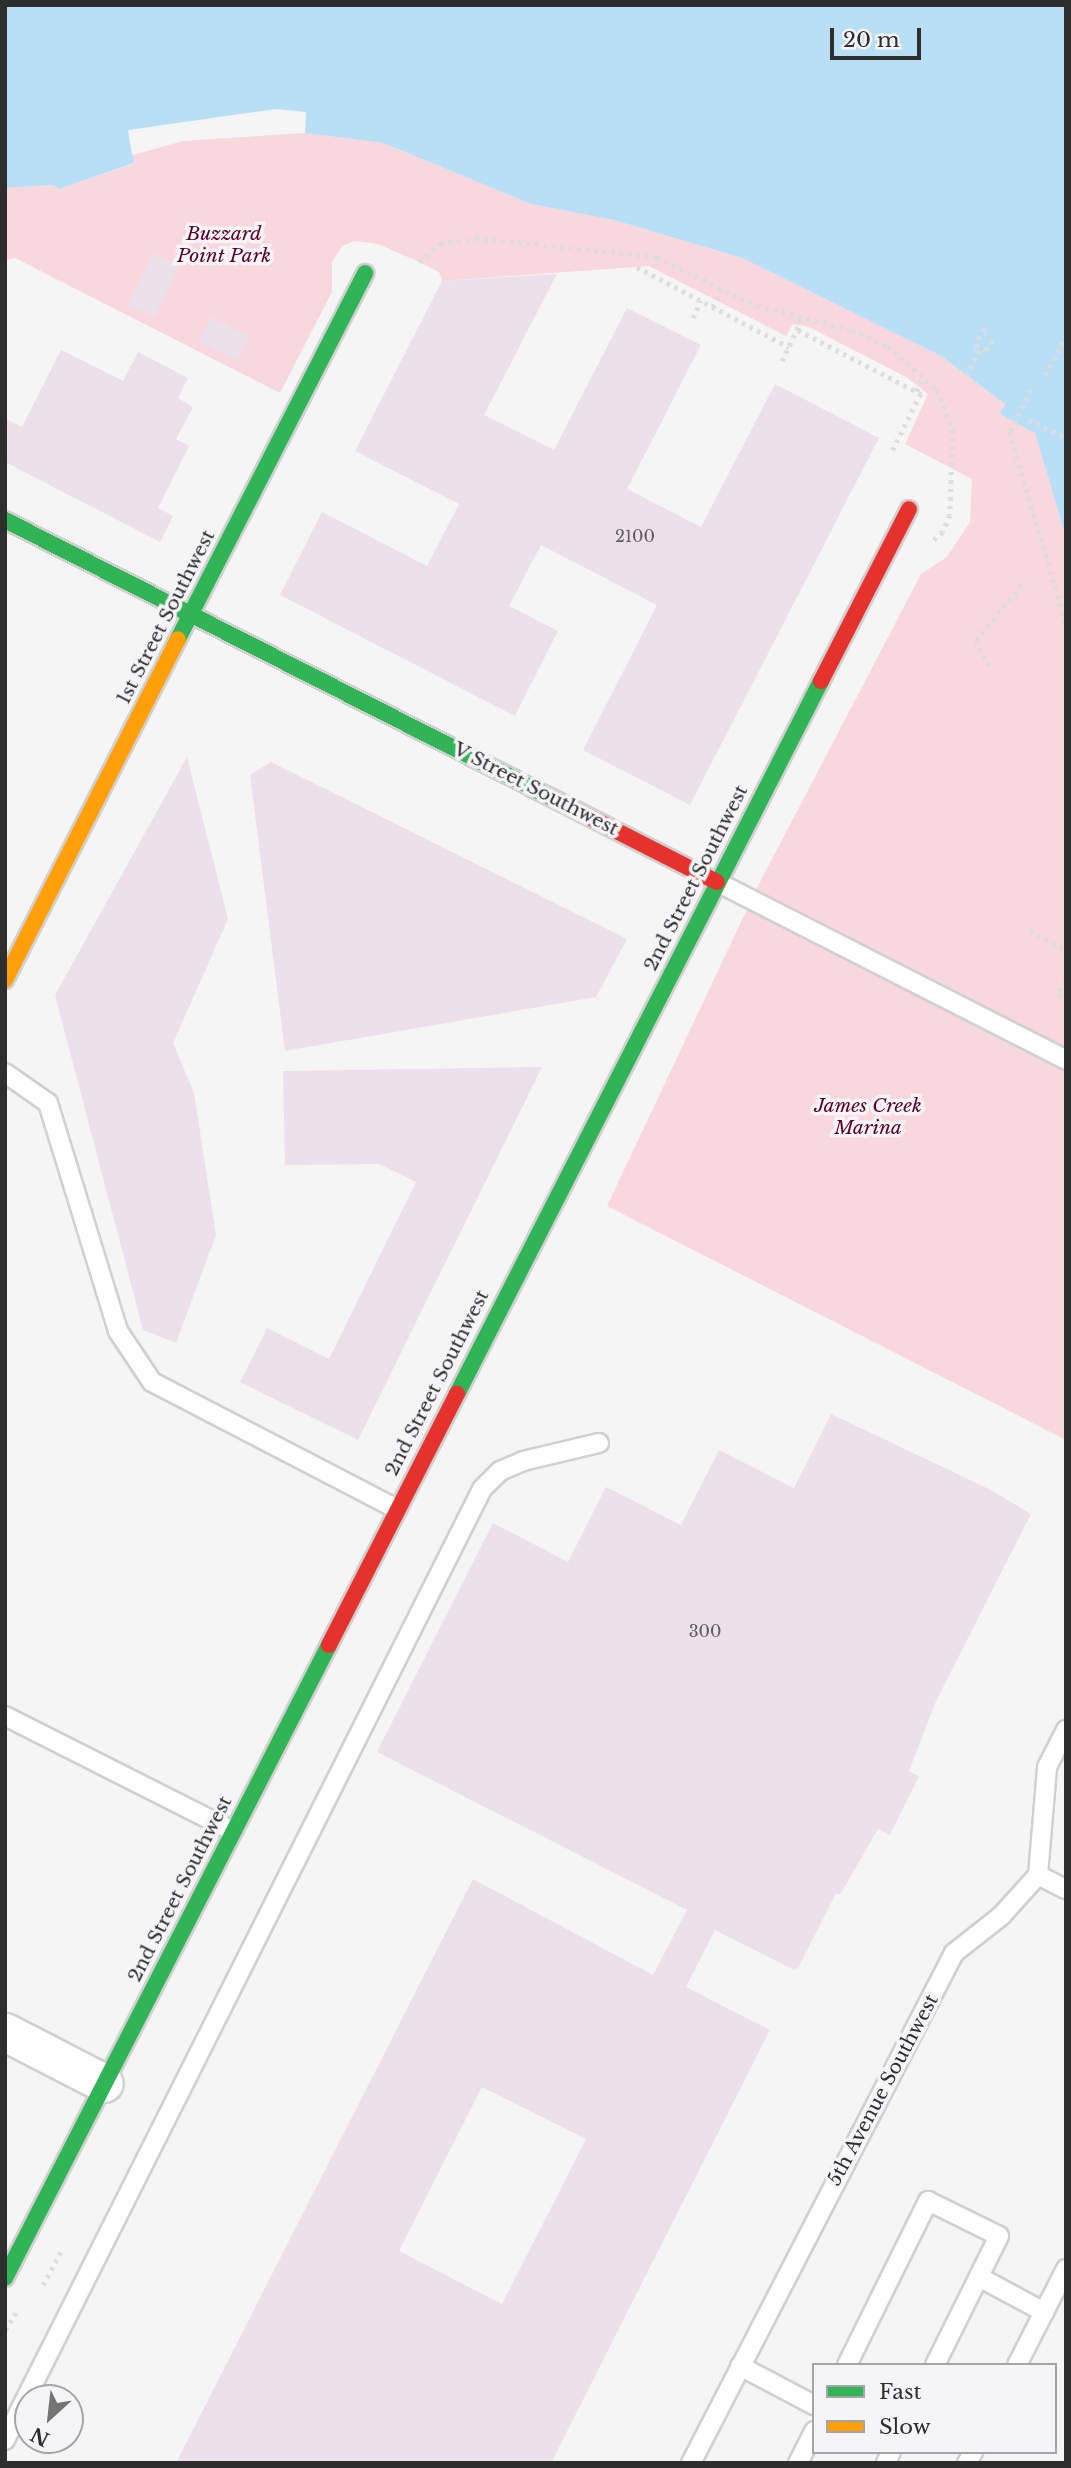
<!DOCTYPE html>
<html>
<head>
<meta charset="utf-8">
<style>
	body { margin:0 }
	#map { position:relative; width:1071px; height:2468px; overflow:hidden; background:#f5f5f6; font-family:"Libre Baskerville",serif }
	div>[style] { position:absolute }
	.green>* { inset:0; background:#f9d7de }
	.water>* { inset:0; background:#b8dff6 }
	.pier>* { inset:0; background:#f5f5f6 }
	.building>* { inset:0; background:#ece0ea }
	.path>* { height:4.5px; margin-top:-2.25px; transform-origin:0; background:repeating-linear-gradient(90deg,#ddddde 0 3.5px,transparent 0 8.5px) }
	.roads { filter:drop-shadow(2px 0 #d0d0d1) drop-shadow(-2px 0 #d0d0d1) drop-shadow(0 2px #d0d0d1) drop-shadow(0 -2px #d0d0d1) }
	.lane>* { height:18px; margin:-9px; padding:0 9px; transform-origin:9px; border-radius:9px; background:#fefefe }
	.street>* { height:37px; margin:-18.5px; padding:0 18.5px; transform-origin:18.5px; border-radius:18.5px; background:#fefefe }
	.fast>* { height:16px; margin:-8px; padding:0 8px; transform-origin:8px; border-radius:8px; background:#30b455 }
	.slow>* { height:16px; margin:-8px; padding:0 8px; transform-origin:8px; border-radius:8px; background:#ff9f0a }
	.jam>* { height:16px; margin:-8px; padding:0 8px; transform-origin:8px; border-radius:8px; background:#e5322d }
	span { translate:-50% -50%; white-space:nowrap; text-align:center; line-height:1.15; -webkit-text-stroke:7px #f5f4f7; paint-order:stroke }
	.number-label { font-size:16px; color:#5e5a5e }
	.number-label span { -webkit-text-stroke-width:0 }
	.park-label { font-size:19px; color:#5c0027; font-style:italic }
	.street-label { font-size:19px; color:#2e2e2f }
	.frame { position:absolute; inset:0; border:7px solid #2e2e2f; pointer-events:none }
	.legend { position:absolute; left:812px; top:2363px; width:245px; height:91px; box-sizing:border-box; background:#f5f4f7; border:2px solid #a5a5a7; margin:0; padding:9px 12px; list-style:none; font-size:21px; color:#2e2e2f }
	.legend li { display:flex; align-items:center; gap:14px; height:35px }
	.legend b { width:35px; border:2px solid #a5a5a7 }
	.north { position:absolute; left:14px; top:2384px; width:70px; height:70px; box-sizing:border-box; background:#f5f4f7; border:2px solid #a5a5a7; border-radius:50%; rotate:207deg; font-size:19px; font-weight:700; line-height:28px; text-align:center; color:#2e2e2f }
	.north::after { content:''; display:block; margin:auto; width:24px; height:32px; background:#747475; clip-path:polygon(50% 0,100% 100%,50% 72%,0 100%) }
	.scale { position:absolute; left:830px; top:28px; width:91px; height:32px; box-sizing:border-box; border:4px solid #2e2e2f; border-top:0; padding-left:9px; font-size:21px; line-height:24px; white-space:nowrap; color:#2e2e2f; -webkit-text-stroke:5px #f5f4f7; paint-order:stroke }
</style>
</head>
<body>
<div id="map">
	<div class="green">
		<div style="clip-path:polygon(305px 133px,383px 143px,531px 204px,614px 220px,742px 258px,941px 356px,1005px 404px,1000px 414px,1035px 433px,1066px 538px,1066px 1440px,607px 1206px,758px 886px,921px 574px,947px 557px,970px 522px,972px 479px,905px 444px,928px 394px,906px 377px,809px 327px,793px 324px,786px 336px,649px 266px,442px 281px,439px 272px,419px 262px,378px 244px,354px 241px,342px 246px,332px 262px,332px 292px,280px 393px,15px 258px,5px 260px,5px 188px,53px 185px,59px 189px,133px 164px,132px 155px,183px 141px)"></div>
	</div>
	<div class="water">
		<div style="clip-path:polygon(5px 5px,1066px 5px,1066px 538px,1035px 433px,1000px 414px,1005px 404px,941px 356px,742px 258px,614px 220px,531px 204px,383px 143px,305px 133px,183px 141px,133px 154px,134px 163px,59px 189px,53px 185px,5px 188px)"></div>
	</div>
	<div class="pier">
		<div style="clip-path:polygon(276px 109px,306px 112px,305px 133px,183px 141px,132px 155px,128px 130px)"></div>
	</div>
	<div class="building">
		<div style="clip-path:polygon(154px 253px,180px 266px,154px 318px,128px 305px)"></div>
		<div style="clip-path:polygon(557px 274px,484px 415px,554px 450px,627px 308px,701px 345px,627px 489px,701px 527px,775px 384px,879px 438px,690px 805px,583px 750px,657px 605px,541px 545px,509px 606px,558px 631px,515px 716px,280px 595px,322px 512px,427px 566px,459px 504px,355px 451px,442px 281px)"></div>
		<div style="clip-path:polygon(211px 317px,250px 336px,237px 361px,198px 342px)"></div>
		<div style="clip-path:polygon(61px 350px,123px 381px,138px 352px,188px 378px,178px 398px,193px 407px,176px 439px,189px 446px,158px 508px,173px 516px,160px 542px,5px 462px,5px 418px,22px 427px)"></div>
		<div style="clip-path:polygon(187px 757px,228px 919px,173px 1043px,194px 1093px,216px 1235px,176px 1343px,143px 1330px,55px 995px)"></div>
		<div style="clip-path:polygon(271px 762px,627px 939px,596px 997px,285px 1051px,250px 775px)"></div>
		<div style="clip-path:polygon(542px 1067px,358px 1440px,240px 1382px,267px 1328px,329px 1359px,416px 1182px,379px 1164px,285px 1165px,283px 1071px)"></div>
		<div style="clip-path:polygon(evenodd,831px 1414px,989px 1489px,1031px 1514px,936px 1701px,909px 1771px,919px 1776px,890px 1835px,878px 1829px,840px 1895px,836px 1893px,798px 1968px,794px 1970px,715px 1930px,686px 1987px,770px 2030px,551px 2463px,176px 2463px,473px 1879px,653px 1975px,687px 1910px,377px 1752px,493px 1523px,568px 1562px,606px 1487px,681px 1525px,719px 1450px,794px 1488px,831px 1414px,482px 2087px,586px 2139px,502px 2304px,399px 2251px,482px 2087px)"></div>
	</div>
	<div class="path">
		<div style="left:419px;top:262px;width:28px;rotate:-41deg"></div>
		<div style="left:440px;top:244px;width:36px;rotate:-9deg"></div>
		<div style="left:476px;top:238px;width:182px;rotate:6deg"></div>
		<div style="left:657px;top:257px;width:111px;rotate:26.1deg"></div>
		<div style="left:757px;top:306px;width:98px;rotate:14.2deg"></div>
		<div style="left:852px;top:330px;width:39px;rotate:24deg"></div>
		<div style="left:888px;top:346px;width:66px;rotate:41.9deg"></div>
		<div style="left:937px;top:390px;width:42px;rotate:67.7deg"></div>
		<div style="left:953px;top:429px;width:86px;rotate:92deg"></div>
		<div style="left:950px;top:515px;width:18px;rotate:112deg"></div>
		<div style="left:943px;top:532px;width:13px;rotate:138deg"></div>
		<div style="left:637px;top:267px;width:172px;rotate:27.8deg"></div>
		<div style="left:712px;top:307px;width:21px;rotate:-61deg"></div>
		<div style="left:693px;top:318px;width:19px;rotate:-65deg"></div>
		<div style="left:984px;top:329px;width:18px;rotate:117deg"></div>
		<div style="left:976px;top:345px;width:11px;rotate:27deg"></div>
		<div style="left:986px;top:350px;width:17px;rotate:-59deg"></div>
		<div style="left:798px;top:330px;width:139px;rotate:27.5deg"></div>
		<div style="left:921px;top:394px;width:63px;rotate:116.6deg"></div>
		<div style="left:782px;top:361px;width:47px;rotate:-65.1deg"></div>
		<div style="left:1045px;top:375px;width:45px;rotate:-62.3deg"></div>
		<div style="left:966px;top:376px;width:33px;rotate:-63deg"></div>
		<div style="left:1031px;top:390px;width:47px;rotate:116.6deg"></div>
		<div style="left:1010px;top:432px;width:201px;rotate:73.8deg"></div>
		<div style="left:916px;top:391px;width:17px;rotate:-62deg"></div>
		<div style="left:1029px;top:420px;width:41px;rotate:25.9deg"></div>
		<div style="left:989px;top:666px;width:29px;rotate:-117deg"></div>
		<div style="left:976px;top:640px;width:77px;rotate:-50.3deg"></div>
		<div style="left:1030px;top:931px;width:41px;rotate:29.1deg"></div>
		<div style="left:1066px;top:981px;width:15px;rotate:122deg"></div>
		<div style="left:1058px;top:994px;width:9px;rotate:27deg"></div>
		<div style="left:43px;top:2285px;width:41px;rotate:-62.2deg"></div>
		<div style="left:5px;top:2330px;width:22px;rotate:-58deg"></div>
	</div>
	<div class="roads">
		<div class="lane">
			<div style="left:717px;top:882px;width:392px;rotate:27deg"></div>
			<div style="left:5px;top:1073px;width:52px;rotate:34.9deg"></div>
			<div style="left:48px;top:1103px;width:239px;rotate:72.9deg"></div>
			<div style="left:118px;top:1331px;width:61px;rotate:56.3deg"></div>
			<div style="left:152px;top:1382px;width:276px;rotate:27.4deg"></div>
			<div style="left:5px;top:1716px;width:255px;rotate:26.8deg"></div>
			<div style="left:1038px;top:1875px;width:31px;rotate:27deg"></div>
			<div style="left:979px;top:2277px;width:74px;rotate:28.3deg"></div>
			<div style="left:847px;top:2365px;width:183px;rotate:-63.7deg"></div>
			<div style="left:928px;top:2201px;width:79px;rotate:26.2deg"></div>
			<div style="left:999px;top:2236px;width:144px;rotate:116.4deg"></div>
			<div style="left:1017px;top:2365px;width:108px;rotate:-63deg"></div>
			<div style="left:740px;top:2366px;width:84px;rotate:27.8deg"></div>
			<div style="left:5px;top:2440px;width:1064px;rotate:-63.36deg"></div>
			<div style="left:482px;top:1489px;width:25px;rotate:-45deg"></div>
			<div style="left:500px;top:1471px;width:25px;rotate:-23deg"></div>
			<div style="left:523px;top:1461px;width:78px;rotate:-13.3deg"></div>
			<div style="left:691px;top:2463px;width:574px;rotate:-62.72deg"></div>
			<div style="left:954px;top:1953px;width:60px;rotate:-38.2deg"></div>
			<div style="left:1001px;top:1916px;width:55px;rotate:-47.9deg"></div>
			<div style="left:1038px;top:1875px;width:108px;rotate:-85.2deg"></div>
			<div style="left:1047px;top:1767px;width:42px;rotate:-62.8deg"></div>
			<div style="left:798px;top:2463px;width:36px;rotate:-63deg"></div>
			<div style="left:886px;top:2463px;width:12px;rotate:-66deg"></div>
			<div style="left:967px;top:2463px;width:13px;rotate:-61deg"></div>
		</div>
		<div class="street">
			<div style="left:5px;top:2032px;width:111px;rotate:27.3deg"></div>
		</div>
		<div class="fast">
			<div style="left:5px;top:520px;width:614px;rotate:26.94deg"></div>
			<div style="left:178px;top:639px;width:411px;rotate:-62.9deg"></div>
			<div style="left:457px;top:1394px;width:801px;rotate:-62.95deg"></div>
			<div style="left:5px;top:2278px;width:711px;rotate:-62.89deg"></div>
		</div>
		<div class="slow">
			<div style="left:5px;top:980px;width:382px;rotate:-63.1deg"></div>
		</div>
		<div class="jam">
			<div style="left:821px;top:681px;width:193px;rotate:-62.9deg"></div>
			<div style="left:552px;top:798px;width:185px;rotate:27deg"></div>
			<div style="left:329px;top:1645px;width:282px;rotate:-63deg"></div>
		</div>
	</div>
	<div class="number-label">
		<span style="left:635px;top:536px">2100</span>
		<span style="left:705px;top:1631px">300</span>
	</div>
	<div class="park-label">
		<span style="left:224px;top:245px">Buzzard<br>Point Park</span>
		<span style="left:868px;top:1117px">James Creek<br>Marina</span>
	</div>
	<div class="street-label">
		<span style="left:166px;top:617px;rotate:-63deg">1st Street Southwest</span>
		<span style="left:536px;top:789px;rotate:27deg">V Street Southwest</span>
		<span style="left:696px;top:878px;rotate:-63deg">2nd Street Southwest</span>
		<span style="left:437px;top:1383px;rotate:-63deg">2nd Street Southwest</span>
		<span style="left:180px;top:1889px;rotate:-63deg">2nd Street Southwest</span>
		<span style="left:883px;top:2090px;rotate:-62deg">5th Avenue Southwest</span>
	</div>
	<div class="frame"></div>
	<ul class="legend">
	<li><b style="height:9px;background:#30b455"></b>Fast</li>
	<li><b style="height:9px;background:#ff9f0a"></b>Slow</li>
	</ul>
	<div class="north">N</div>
	<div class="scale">20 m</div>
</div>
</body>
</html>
